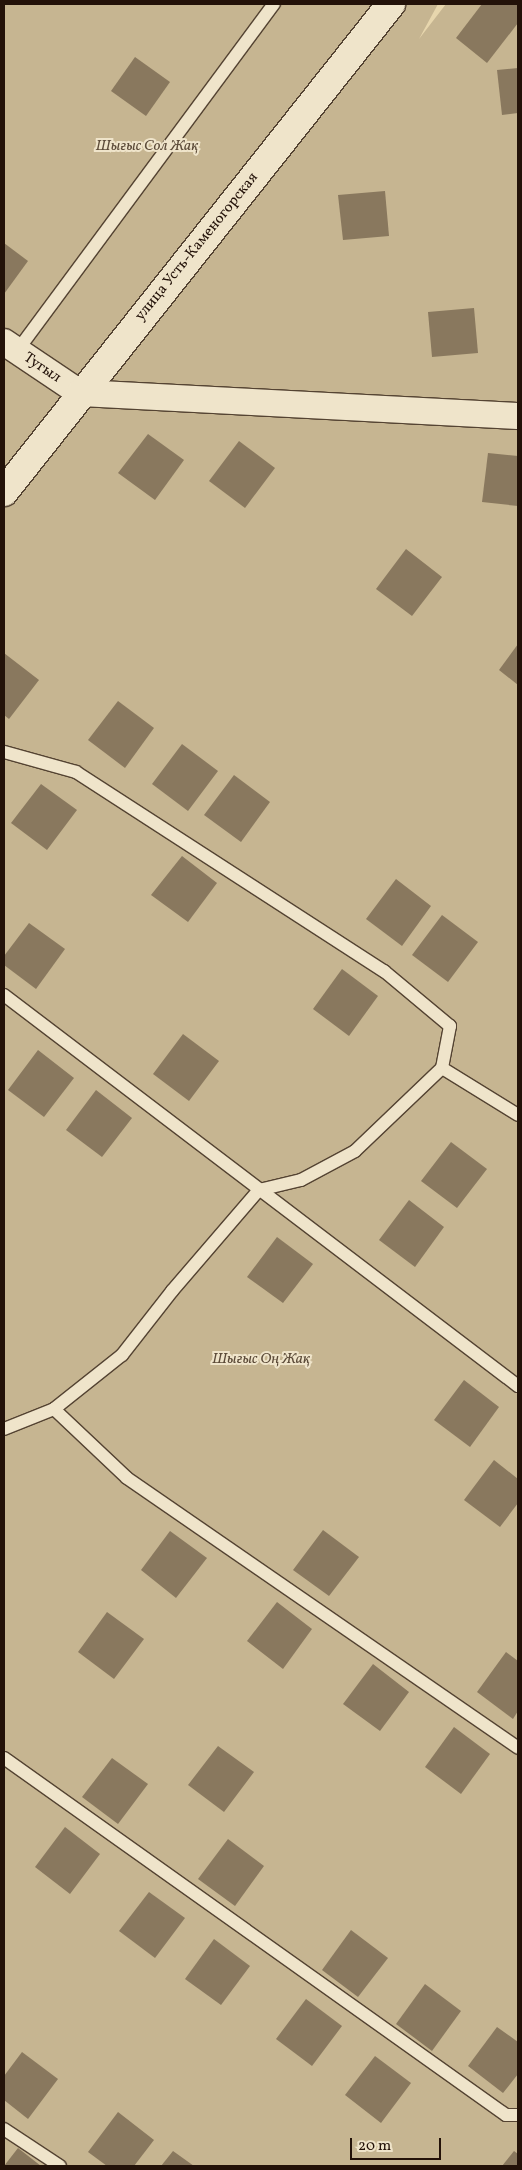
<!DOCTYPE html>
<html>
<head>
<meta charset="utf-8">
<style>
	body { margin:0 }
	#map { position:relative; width:522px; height:2170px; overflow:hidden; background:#e7d6ad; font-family:Vollkorn,serif }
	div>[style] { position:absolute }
	.green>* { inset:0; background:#c6b591 }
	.building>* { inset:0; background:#89785e }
	.roads { filter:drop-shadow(1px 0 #544332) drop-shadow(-1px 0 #544332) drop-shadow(0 1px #544332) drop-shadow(0 -1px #544332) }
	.service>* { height:12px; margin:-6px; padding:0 6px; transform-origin:6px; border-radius:6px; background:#efe4ca }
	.minor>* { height:26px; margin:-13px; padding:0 13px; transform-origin:13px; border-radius:13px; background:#efe4ca }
	.tertiary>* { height:28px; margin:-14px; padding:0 14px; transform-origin:14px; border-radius:14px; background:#efe4ca }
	span { translate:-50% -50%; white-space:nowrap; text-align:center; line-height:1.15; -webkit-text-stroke:4px #efe4ca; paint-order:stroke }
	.park-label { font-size:15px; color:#5c4b39; font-style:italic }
	.street-label { font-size:15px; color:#231209 }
	.frame { position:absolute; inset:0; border:5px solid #231209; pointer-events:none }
	.scale { position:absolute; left:350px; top:2138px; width:91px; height:22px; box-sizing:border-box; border:2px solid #231209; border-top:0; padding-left:6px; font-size:15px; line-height:18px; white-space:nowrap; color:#231209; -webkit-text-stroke:4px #efe4ca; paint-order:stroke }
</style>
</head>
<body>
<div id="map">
	<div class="green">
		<div style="clip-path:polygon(4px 4px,438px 4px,419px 39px,446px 4px,518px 4px,518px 2166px,4px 2166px)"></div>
	</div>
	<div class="building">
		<div style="clip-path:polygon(482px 4px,518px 4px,518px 23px,487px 63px,456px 38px)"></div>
		<div style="clip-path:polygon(135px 57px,170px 82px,146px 116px,111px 91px)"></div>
		<div style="clip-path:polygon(518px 68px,518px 113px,502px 115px,497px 70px)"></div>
		<div style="clip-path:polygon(385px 191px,389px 236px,343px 240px,338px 195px)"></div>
		<div style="clip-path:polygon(4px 243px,28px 261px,4px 294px)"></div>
		<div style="clip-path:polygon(474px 308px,478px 353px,432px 357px,428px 312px)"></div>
		<div style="clip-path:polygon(148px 434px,184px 460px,155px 500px,118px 473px)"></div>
		<div style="clip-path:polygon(239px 441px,275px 468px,245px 508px,209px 481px)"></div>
		<div style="clip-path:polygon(488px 453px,518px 456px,518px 506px,482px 502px)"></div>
		<div style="clip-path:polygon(406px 549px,442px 577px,412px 616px,376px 589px)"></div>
		<div style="clip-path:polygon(518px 644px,518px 685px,499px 670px)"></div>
		<div style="clip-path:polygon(4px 653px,39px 680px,9px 719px,4px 715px)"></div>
		<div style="clip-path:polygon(118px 701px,154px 728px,125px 768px,88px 740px)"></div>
		<div style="clip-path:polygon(182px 744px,218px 771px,188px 811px,152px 784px)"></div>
		<div style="clip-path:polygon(234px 775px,270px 802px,241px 842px,204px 815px)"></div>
		<div style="clip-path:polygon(41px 784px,77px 810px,47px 850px,11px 823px)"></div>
		<div style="clip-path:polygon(182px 856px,217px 883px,188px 922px,151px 895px)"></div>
		<div style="clip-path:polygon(396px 879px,431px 906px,402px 946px,366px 919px)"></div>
		<div style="clip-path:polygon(442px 915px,478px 942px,448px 982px,412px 955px)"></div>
		<div style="clip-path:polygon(29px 923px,65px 949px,36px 989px,4px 965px,4px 956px)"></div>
		<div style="clip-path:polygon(342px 969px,378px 996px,349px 1036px,313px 1009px)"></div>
		<div style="clip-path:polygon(183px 1034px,219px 1061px,189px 1101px,153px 1074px)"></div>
		<div style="clip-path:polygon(38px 1050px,74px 1078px,44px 1117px,8px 1090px)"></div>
		<div style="clip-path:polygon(96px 1090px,132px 1118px,102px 1157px,66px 1130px)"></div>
		<div style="clip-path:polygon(451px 1142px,487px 1169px,457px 1208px,421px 1181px)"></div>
		<div style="clip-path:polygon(409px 1200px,444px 1227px,415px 1267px,379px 1240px)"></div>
		<div style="clip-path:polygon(277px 1237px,313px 1264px,283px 1303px,247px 1277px)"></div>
		<div style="clip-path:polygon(464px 1380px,499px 1407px,470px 1447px,434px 1420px)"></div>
		<div style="clip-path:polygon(494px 1460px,518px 1479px,518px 1503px,500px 1527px,464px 1500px)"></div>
		<div style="clip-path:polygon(323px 1530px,359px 1557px,329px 1596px,293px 1570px)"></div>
		<div style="clip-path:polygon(170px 1531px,207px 1558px,176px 1598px,141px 1570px)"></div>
		<div style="clip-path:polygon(277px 1602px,312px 1629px,283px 1669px,247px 1641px)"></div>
		<div style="clip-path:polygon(107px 1612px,144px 1639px,114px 1679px,78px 1652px)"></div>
		<div style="clip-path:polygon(506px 1652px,518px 1661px,518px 1711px,513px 1719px,477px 1692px)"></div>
		<div style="clip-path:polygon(373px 1664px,409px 1692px,380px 1731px,343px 1704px)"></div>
		<div style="clip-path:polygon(454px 1727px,490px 1754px,461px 1794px,425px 1767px)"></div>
		<div style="clip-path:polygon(218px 1746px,254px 1772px,224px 1812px,188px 1785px)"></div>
		<div style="clip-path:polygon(112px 1758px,148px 1784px,118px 1824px,82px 1797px)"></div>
		<div style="clip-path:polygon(65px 1827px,100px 1854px,70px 1894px,35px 1867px)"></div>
		<div style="clip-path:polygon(228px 1839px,264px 1866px,235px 1906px,198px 1879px)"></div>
		<div style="clip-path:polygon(149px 1892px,185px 1918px,155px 1958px,119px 1931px)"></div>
		<div style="clip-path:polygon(351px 1930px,388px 1958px,358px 1997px,322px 1970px)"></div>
		<div style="clip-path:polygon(214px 1939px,250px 1966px,221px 2005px,185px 1979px)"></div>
		<div style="clip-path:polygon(425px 1984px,461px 2011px,432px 2051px,396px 2024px)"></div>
		<div style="clip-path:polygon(306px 1999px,342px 2026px,312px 2066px,276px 2039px)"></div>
		<div style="clip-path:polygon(497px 2027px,518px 2042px,518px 2074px,503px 2093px,468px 2066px)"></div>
		<div style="clip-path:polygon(22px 2052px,58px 2079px,28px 2119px,4px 2100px,4px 2076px)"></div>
		<div style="clip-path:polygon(375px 2056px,411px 2083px,381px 2123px,345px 2095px)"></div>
		<div style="clip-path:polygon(118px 2112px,154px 2140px,134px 2166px,107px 2166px,88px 2152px)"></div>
		<div style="clip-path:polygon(18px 2148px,41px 2166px,4px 2166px)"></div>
		<div style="clip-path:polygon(173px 2151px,194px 2166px,161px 2166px)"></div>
		<div style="clip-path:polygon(514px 2151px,518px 2154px,518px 2166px,502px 2166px)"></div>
	</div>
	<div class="roads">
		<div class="service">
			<div style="left:17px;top:351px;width:432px;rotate:-53.5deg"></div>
			<div style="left:4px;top:752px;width:75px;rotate:15.5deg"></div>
			<div style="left:76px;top:772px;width:367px;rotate:32.9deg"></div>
			<div style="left:384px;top:971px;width:86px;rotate:39.8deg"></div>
			<div style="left:450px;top:1026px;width:43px;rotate:100.8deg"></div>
			<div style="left:4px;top:995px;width:646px;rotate:37.26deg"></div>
			<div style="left:54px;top:1409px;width:100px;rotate:43.4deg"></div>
			<div style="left:127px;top:1478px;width:475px;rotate:34.6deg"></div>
			<div style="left:4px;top:1429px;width:54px;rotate:-21.8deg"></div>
			<div style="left:54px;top:1409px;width:87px;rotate:-38.5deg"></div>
			<div style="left:122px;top:1355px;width:81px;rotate:-52deg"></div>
			<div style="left:172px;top:1291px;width:133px;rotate:-49.3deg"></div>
			<div style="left:259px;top:1190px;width:43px;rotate:-13.4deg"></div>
			<div style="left:301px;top:1180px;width:61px;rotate:-28.2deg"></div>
			<div style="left:355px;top:1151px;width:120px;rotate:-43.7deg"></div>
			<div style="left:442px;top:1068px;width:89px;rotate:31.7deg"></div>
			<div style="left:4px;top:1758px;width:616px;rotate:35.42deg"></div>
			<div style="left:506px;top:2115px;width:12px"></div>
			<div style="left:4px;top:2129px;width:67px;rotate:33.5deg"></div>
		</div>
		<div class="minor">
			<div style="left:4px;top:342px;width:92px;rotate:33.9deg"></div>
			<div style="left:80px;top:393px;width:439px;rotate:3deg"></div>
		</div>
		<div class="tertiary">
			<div style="left:4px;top:492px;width:623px;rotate:-51.58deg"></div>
		</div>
	</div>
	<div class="park-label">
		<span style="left:147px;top:147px">Шығыс Сол Жақ</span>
		<span style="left:261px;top:1360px">Шығыс Оң Жақ</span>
	</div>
	<div class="street-label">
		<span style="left:197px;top:247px;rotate:-51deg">улица Усть-Каменогорская</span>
		<span style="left:42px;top:368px;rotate:34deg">Тугыл</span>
	</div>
	<div class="frame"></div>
	<div class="scale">20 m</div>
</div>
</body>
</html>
